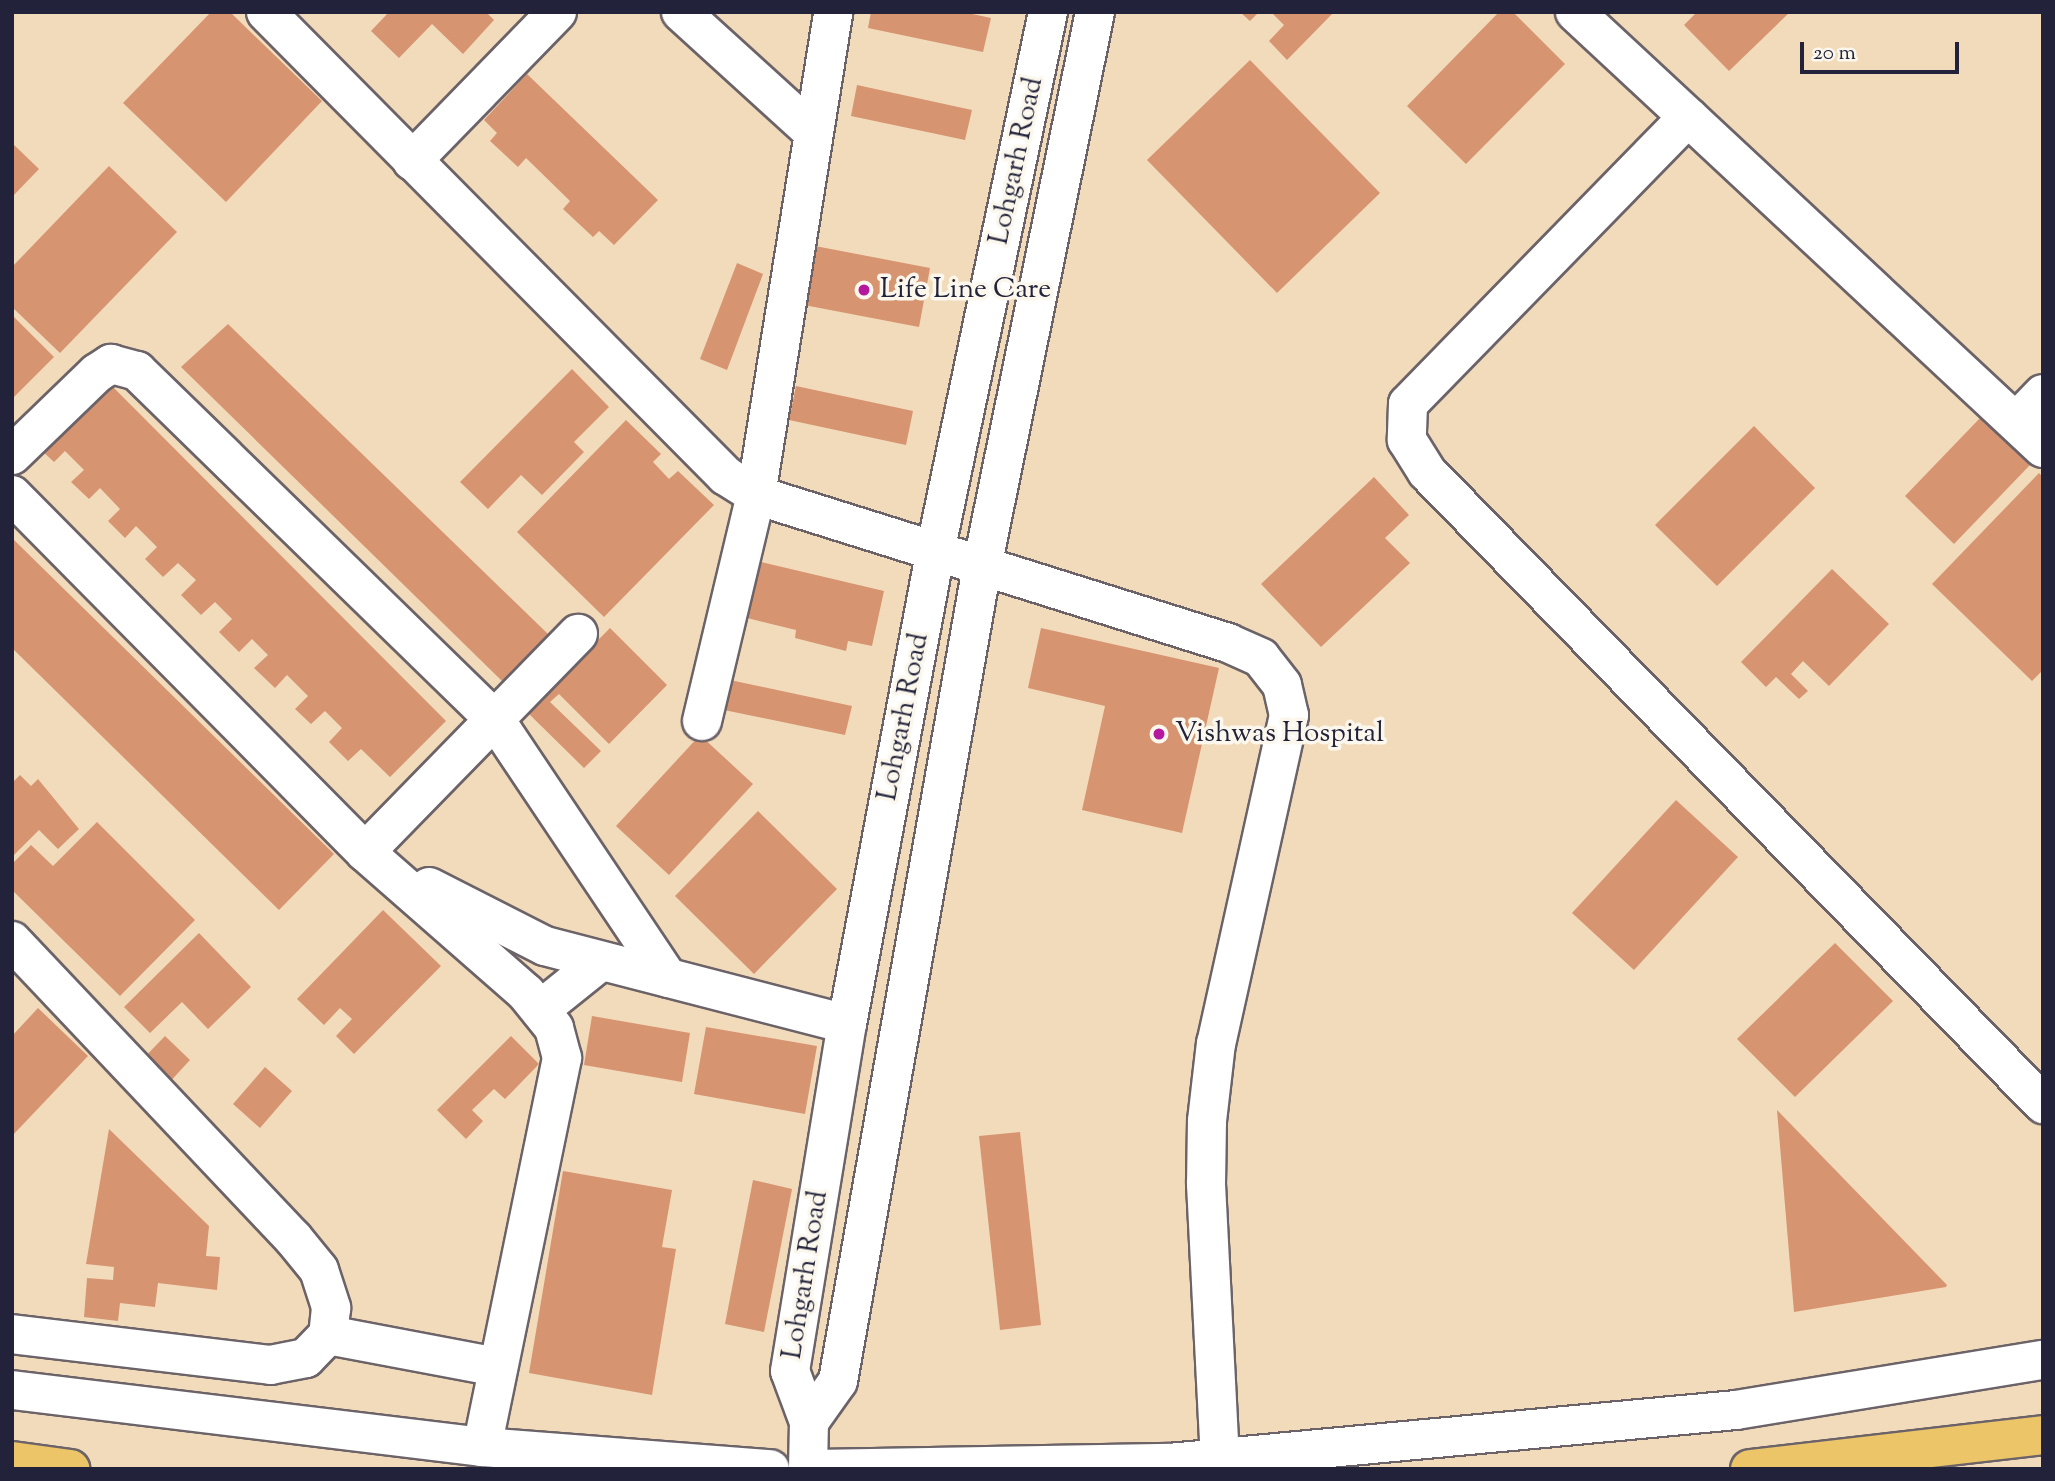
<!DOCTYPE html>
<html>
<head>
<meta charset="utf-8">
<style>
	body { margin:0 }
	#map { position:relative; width:2055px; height:1481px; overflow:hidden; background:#f2dbbb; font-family:"Sorts Mill Goudy",serif }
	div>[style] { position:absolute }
	.building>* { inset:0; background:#d79471 }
	.roads { filter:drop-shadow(2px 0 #6b6368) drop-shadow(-2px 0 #6b6368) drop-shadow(0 2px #6b6368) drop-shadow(0 -2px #6b6368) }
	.minor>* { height:38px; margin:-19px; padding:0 19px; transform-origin:19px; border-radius:19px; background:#fff }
	.highway>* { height:38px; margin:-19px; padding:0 19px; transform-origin:19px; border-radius:19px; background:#edc569 }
	.dots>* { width:19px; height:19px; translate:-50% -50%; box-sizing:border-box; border:4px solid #fbf7ec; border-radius:50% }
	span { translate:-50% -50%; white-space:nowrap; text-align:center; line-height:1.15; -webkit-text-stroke:7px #fbf7ec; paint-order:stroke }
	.street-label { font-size:28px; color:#22223b }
	.poi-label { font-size:28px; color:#22223b }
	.left { translate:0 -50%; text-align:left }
	.frame { position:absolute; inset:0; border:14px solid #22223b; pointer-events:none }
	.scale { position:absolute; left:1800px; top:42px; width:159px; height:32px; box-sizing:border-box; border:4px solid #22223b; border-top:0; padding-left:9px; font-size:21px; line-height:24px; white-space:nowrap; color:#22223b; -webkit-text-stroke:5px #fbf7ec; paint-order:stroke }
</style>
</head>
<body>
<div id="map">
	<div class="building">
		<div style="clip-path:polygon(211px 12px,230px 12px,322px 101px,226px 202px,123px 103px)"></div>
		<div style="clip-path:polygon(389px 12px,486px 12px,494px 20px,463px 54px,432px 24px,399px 58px,371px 31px)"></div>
		<div style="clip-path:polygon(871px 12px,963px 12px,991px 18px,983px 52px,868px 28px)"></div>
		<div style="clip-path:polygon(1240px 12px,1259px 12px,1250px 21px)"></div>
		<div style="clip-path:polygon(1271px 12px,1334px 12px,1287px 60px,1269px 41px,1284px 25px)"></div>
		<div style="clip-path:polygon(1499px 12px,1513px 12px,1565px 64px,1466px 164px,1407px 106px)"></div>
		<div style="clip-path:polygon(1697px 12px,1790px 12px,1729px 71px,1684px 25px)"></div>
		<div style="clip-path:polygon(1250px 60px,1380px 193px,1277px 293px,1147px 160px)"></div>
		<div style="clip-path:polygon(527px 74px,658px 200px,614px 245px,599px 231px,593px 237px,563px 209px,570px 201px,526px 158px,518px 167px,490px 141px,497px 133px,484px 120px)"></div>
		<div style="clip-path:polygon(857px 85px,972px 110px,965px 140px,851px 116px)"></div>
		<div style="clip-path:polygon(12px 143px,39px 169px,12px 197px)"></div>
		<div style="clip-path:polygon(109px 166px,177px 232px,60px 353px,12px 307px,12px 267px)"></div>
		<div style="clip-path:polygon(815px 246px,930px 268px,919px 327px,804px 305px)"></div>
		<div style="clip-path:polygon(737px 263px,763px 274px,727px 370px,700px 359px)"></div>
		<div style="clip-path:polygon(12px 315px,54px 357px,12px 399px)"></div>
		<div style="clip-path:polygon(228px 324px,548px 634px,502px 681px,181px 367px)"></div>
		<div style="clip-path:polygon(572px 369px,609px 407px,574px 442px,584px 452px,542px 495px,521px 475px,488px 509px,460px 482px)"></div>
		<div style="clip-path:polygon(106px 380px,446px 721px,390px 777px,361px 749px,348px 761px,329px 742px,342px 728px,325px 711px,311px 724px,295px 709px,308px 696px,287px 675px,275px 688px,254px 668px,268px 655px,252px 639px,239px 652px,219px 632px,232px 619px,215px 602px,201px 615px,181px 595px,196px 580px,178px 563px,163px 577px,145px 559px,157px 547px,136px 526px,125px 538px,108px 521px,120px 509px,100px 488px,89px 499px,71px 482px,84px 470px,65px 451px,54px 462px,38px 447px)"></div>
		<div style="clip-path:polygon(796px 386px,913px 411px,906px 445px,789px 420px)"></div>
		<div style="clip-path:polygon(1981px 417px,2030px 465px,1954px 544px,1905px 496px)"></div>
		<div style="clip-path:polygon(626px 420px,661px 454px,653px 462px,669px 479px,678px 471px,714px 505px,604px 617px,517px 532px)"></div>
		<div style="clip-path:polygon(1754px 426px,1815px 488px,1717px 586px,1655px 525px)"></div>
		<div style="clip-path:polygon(2039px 473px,2043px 477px,2043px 670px,2032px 681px,1932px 584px)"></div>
		<div style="clip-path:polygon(1374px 477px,1409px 515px,1385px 538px,1410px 563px,1321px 647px,1261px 584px)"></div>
		<div style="clip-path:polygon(12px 538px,334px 854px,279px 910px,12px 648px)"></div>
		<div style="clip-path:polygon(761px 562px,884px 591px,872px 646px,848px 641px,846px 651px,795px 638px,796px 630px,747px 618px)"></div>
		<div style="clip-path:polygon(1832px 569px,1889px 624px,1829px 686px,1803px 661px,1791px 674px,1808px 691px,1799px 699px,1776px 677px,1766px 687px,1741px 662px)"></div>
		<div style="clip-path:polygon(610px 628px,667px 685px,609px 744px,559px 694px,550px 702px,601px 751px,584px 768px,527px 712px)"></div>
		<div style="clip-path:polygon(1041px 628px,1219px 668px,1182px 833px,1082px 810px,1105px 706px,1028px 688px)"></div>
		<div style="clip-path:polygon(730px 680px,852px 706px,845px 735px,724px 710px)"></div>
		<div style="clip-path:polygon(700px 735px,753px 784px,669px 875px,616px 826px)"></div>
		<div style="clip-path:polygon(20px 775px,31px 786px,38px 779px,79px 829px,58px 849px,39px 830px,12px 857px,12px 783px)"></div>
		<div style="clip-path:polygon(1676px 800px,1738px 857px,1634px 970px,1572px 913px)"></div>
		<div style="clip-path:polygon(758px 811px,837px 889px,754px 974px,675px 896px)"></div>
		<div style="clip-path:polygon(97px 822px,195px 920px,120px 996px,12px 890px,12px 864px,31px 845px,53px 866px)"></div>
		<div style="clip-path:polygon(383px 910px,441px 966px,354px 1054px,336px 1036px,352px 1019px,340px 1008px,324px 1025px,297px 999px)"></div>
		<div style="clip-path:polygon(199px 933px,251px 987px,208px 1029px,182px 1002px,150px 1033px,124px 1007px)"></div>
		<div style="clip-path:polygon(1835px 943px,1893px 1001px,1795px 1097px,1737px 1039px)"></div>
		<div style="clip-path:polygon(38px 1008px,88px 1056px,12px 1136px,12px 1036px)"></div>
		<div style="clip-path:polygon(592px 1016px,690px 1033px,682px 1082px,584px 1065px)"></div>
		<div style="clip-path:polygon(706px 1027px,817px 1046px,805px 1114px,694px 1094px)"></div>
		<div style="clip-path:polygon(165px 1036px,190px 1060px,166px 1086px,140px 1062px)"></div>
		<div style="clip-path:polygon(511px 1036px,539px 1064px,505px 1099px,494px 1089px,472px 1110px,483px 1121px,466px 1139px,437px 1110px)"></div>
		<div style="clip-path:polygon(265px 1067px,292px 1091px,260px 1128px,233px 1104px)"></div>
		<div style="clip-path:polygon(1777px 1110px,1947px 1285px,1946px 1287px,1794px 1312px)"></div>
		<div style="clip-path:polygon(109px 1129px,209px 1226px,206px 1256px,220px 1257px,217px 1290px,158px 1283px,155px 1307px,120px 1303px,118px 1321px,84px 1317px,87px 1278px,113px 1280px,114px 1267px,86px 1264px)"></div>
		<div style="clip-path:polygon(1020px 1132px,1041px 1325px,1000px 1330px,979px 1136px)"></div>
		<div style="clip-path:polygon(563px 1171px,672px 1190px,662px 1247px,676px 1249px,652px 1395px,529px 1373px)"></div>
		<div style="clip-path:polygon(753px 1180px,792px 1189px,764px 1332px,725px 1324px)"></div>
	</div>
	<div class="roads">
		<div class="minor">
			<div style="left:266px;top:12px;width:653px;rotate:45.25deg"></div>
			<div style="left:726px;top:476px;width:36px;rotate:32deg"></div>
			<div style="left:756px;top:495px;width:495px;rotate:17.4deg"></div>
			<div style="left:1228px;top:643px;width:36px;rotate:24deg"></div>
			<div style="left:1261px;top:658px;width:34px;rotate:52deg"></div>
			<div style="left:1282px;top:685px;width:31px;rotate:77deg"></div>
			<div style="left:1289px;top:715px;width:336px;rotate:102.5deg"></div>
			<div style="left:1216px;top:1043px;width:79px;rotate:96.6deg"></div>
			<div style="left:1207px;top:1121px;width:63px;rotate:90.9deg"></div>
			<div style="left:1206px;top:1184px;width:272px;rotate:87.1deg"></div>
			<div style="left:681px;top:12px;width:177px;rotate:42.3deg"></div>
			<div style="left:1575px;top:12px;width:154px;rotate:42.9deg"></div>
			<div style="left:412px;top:161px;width:208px;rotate:-45.8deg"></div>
			<div style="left:2016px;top:422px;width:39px;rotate:-46deg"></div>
			<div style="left:2043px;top:448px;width:485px;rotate:-137deg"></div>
			<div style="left:1688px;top:117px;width:401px;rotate:134.3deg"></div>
			<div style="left:1408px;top:404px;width:36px;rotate:92deg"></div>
			<div style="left:1407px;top:440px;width:38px;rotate:58deg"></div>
			<div style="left:1427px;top:472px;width:883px;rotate:45.73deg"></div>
			<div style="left:12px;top:455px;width:118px;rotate:-44deg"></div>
			<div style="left:97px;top:373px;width:17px;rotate:-33deg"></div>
			<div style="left:111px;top:364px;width:27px;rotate:15deg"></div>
			<div style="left:137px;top:371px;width:501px;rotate:44.27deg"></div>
			<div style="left:496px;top:721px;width:309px;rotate:56.2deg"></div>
			<div style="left:12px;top:495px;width:502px;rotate:45.32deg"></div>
			<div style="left:365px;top:852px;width:214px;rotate:41.2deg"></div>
			<div style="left:526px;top:993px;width:45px;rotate:51.3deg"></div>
			<div style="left:554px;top:1028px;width:31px;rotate:75deg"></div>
			<div style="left:562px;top:1058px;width:397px;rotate:101.6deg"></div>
			<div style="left:702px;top:721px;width:232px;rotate:-76.6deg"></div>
			<div style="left:756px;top:495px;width:489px;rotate:-80.9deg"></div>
			<div style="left:365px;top:852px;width:305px;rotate:-45.7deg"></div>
			<div style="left:429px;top:887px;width:130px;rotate:27deg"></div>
			<div style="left:545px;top:946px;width:312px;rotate:14.5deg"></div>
			<div style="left:12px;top:941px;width:409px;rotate:46.6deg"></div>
			<div style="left:293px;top:1238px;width:41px;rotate:50.9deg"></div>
			<div style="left:319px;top:1270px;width:40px;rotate:72deg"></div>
			<div style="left:331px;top:1308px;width:27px;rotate:96deg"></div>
			<div style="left:328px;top:1335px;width:32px;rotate:134deg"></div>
			<div style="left:306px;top:1358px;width:36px;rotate:169deg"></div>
			<div style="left:271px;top:1365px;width:261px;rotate:-173.2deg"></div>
			<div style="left:540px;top:1010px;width:78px;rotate:-38.8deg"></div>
			<div style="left:328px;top:1335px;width:173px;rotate:10.7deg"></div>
			<div style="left:12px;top:1390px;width:473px;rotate:6.9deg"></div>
			<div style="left:482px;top:1447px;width:289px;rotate:4.4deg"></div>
			<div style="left:809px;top:1422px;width:54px;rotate:-110.4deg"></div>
			<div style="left:790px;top:1371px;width:352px;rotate:-80.7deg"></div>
			<div style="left:847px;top:1024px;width:480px;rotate:-79.4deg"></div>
			<div style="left:935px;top:552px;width:552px;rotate:-78.18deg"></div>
			<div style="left:808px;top:1469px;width:47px;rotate:-88.8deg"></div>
			<div style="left:809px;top:1422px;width:50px;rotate:-54.7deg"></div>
			<div style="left:838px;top:1381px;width:827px;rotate:-79.97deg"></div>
			<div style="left:982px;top:567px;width:566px;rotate:-78.49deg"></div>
			<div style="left:819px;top:1469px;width:350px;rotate:-1deg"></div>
			<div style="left:1169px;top:1463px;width:569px;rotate:-5.34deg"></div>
			<div style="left:1736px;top:1410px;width:311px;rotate:-9.3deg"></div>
		</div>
		<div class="highway">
			<div style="left:12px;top:1461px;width:59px;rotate:7.9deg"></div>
			<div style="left:1750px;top:1469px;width:295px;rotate:-6.6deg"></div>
		</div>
	</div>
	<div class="dots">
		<div style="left:864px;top:290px;background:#b5179e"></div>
		<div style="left:1159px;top:734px;background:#b5179e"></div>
	</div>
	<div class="street-label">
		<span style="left:1017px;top:161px;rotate:-78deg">Lohgarh Road</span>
		<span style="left:904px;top:717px;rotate:-79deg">Lohgarh Road</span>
		<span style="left:806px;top:1275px;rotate:-81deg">Lohgarh Road</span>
	</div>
	<div class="poi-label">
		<span class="left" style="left:880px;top:290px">Life Line Care</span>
		<span class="left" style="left:1175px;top:734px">Vishwas Hospital</span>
	</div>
	<div class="frame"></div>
	<div class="scale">20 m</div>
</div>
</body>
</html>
